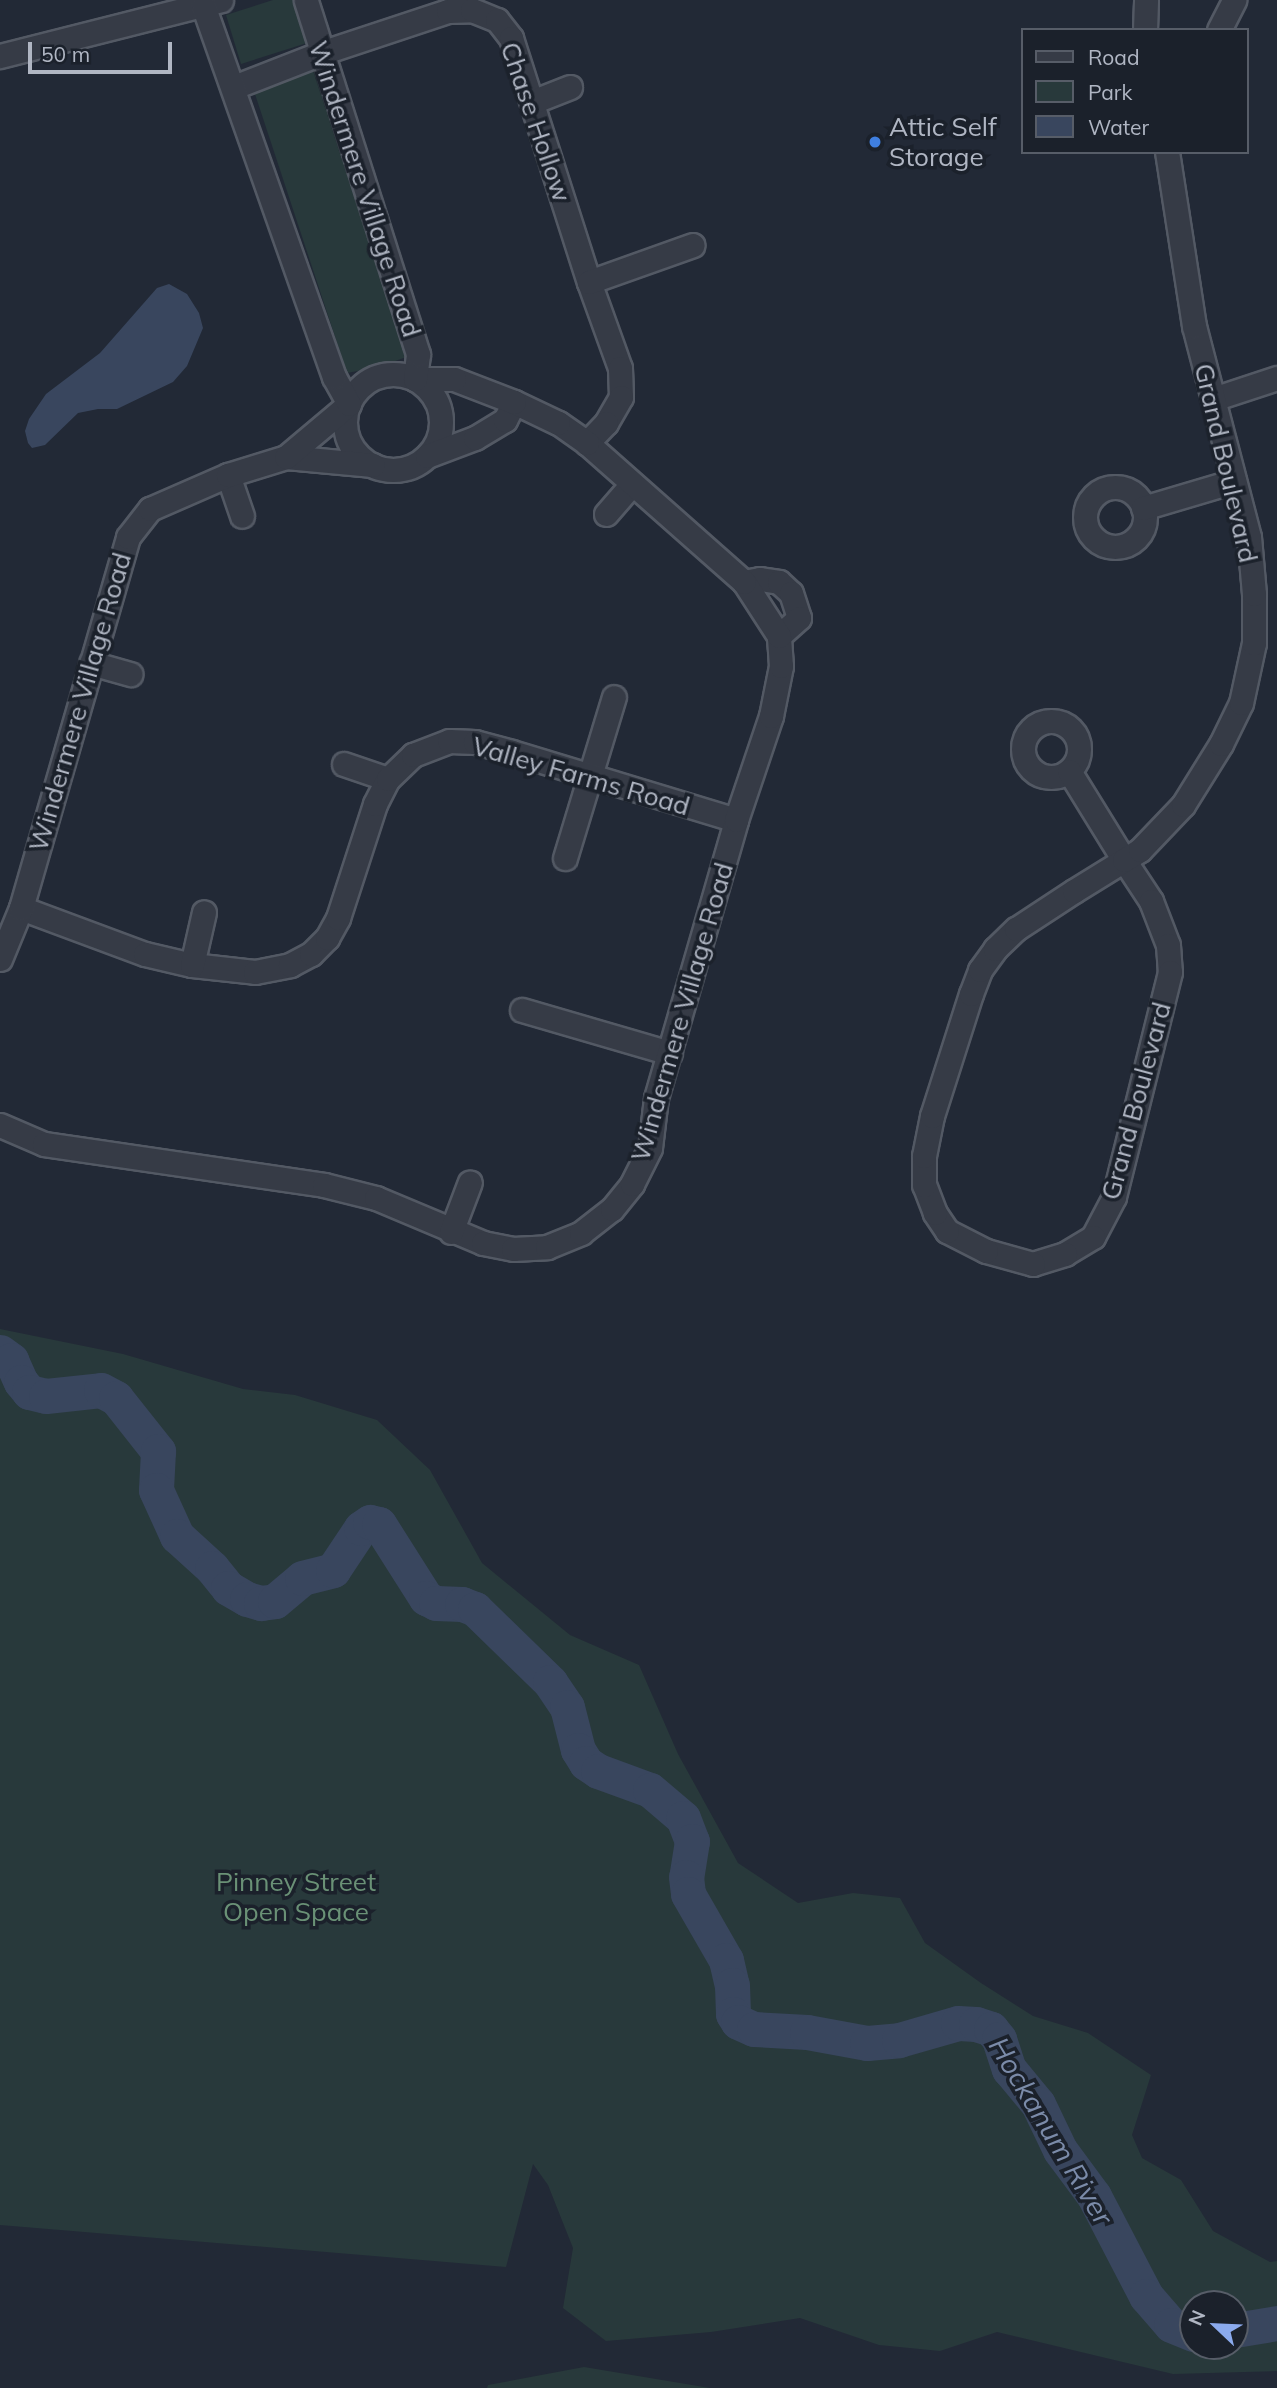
<!DOCTYPE html>
<html>
<head>
<meta charset="utf-8">
<style>
	body { margin:0 }
	#map { position:relative; width:1277px; height:2388px; overflow:hidden; background:#222936; font-family:Mulish,sans-serif }
	div>[style] { position:absolute }
	.green>* { inset:0; background:#28393b }
	.water>* { inset:0; background:#39465e }
	.river>* { height:35px; margin:-17.5px; padding:0 17.5px; transform-origin:17.5px; border-radius:17.5px; background:#39465e }
	.roads { filter:drop-shadow(2px 0 #535964) drop-shadow(-2px 0 #535964) drop-shadow(0 2px #535964) drop-shadow(0 -2px #535964) }
	.minor>* { height:23px; margin:-11.5px; padding:0 11.5px; transform-origin:11.5px; border-radius:11.5px; background:#363b46 }
	.minor>.ring { margin:-11.5px; padding:0; box-sizing:content-box; background:none; border:23px solid #363b46; border-radius:50% }
	.dots>* { width:19px; height:19px; translate:-50% -50%; box-sizing:border-box; border:4px solid #1b212b; border-radius:50% }
	span { translate:-50% -50%; white-space:nowrap; text-align:center; line-height:1.15; -webkit-text-stroke:7px #1b212b; paint-order:stroke }
	.street-label { font-size:26px; color:#b0b6c3 }
	.poi-label { font-size:26px; color:#b0b6c3 }
	.left { translate:0 -50%; text-align:left }
	.park-label { font-size:26px; color:#6a9176 }
	.water-label { font-size:28px; color:#7b8ba9; font-style:italic }
	.legend { position:absolute; left:1021px; top:28px; width:228px; height:126px; box-sizing:border-box; background:#1b212b; border:2px solid #575d68; margin:0; padding:9px 12px; list-style:none; font-size:21px; color:#b0b6c3 }
	.legend li { display:flex; align-items:center; gap:14px; height:35px }
	.legend b { width:35px; border:2px solid #575d68 }
	.north { position:absolute; left:1179px; top:2290px; width:70px; height:70px; box-sizing:border-box; background:#1b212b; border:2px solid #575d68; border-radius:50%; rotate:293deg; font-size:19px; font-weight:700; line-height:28px; text-align:center; color:#b0b6c3 }
	.north::after { content:''; display:block; margin:auto; width:24px; height:32px; background:#8baaed; clip-path:polygon(50% 0,100% 100%,50% 72%,0 100%) }
	.scale { position:absolute; left:28px; top:42px; width:144px; height:32px; box-sizing:border-box; border:4px solid #b0b6c3; border-top:0; padding-left:9px; font-size:21px; line-height:24px; white-space:nowrap; color:#b0b6c3; -webkit-text-stroke:5px #1b212b; paint-order:stroke }
</style>
</head>
<body>
<div id="map">
	<div class="green">
		<div style="clip-path:polygon(273px 0,293px 0,307px 43px,241px 64px,226px 15px)"></div>
		<div style="clip-path:polygon(314px 69px,409px 356px,379px 367px,347px 373px,254px 91px)"></div>
		<div style="clip-path:polygon(evenodd,0 1329px,123px 1354px,243px 1389px,295px 1395px,377px 1420px,430px 1470px,482px 1563px,570px 1635px,639px 1665px,678px 1754px,738px 1863px,798px 1903px,853px 1893px,900px 1898px,925px 1943px,981px 1983px,1033px 2016px,1088px 2033px,1151px 2075px,1132px 2135px,1142px 2158px,1181px 2180px,1213px 2231px,1270px 2262px,1277px 2261px,1277px 2371px,1173px 2374px,997px 2332px,940px 2351px,879px 2345px,800px 2318px,711px 2332px,606px 2341px,563px 2308px,573px 2248px,548px 2185px,533px 2164px,506px 2267px,0 2225px,0 1329px,1193px 2304px,1235px 2304px,1235px 2346px,1193px 2346px,1193px 2304px)"></div>
		<div style="clip-path:polygon(584px 2367px,710px 2388px,487px 2388px,488px 2385px)"></div>
	</div>
	<div class="water">
		<div style="clip-path:polygon(169px 284px,187px 294px,199px 313px,203px 328px,187px 366px,173px 382px,117px 409px,98px 409px,78px 413px,45px 445px,32px 448px,28px 443px,25px 431px,29px 419px,46px 394px,100px 353px,157px 288px)"></div>
	</div>
	<div class="river">
		<div style="left:0;top:1352px;width:14px;rotate:36deg"></div>
		<div style="left:11px;top:1360px;width:24px;rotate:66deg"></div>
		<div style="left:21px;top:1382px;width:13px;rotate:51deg"></div>
		<div style="left:29px;top:1392px;width:17px;rotate:13deg"></div>
		<div style="left:46px;top:1396px;width:55px;rotate:-6.2deg"></div>
		<div style="left:101px;top:1390px;width:17px;rotate:28deg"></div>
		<div style="left:116px;top:1398px;width:68px;rotate:51.6deg"></div>
		<div style="left:158px;top:1451px;width:39px;rotate:93deg"></div>
		<div style="left:156px;top:1490px;width:51px;rotate:65.5deg"></div>
		<div style="left:177px;top:1536px;width:47px;rotate:42.4deg"></div>
		<div style="left:212px;top:1568px;width:26px;rotate:51deg"></div>
		<div style="left:228px;top:1588px;width:22px;rotate:30deg"></div>
		<div style="left:247px;top:1599px;width:15px;rotate:16deg"></div>
		<div style="left:261px;top:1603px;width:14px;rotate:-8deg"></div>
		<div style="left:275px;top:1601px;width:35px;rotate:-40deg"></div>
		<div style="left:302px;top:1578px;width:32px;rotate:-14deg"></div>
		<div style="left:333px;top:1570px;width:50px;rotate:-56.3deg"></div>
		<div style="left:361px;top:1528px;width:11px;rotate:-34deg"></div>
		<div style="left:370px;top:1522px;width:9px;rotate:13deg"></div>
		<div style="left:379px;top:1524px;width:88px;rotate:57.6deg"></div>
		<div style="left:426px;top:1598px;width:11px;rotate:27deg"></div>
		<div style="left:436px;top:1603px;width:26px;rotate:2deg"></div>
		<div style="left:462px;top:1604px;width:14px;rotate:21deg"></div>
		<div style="left:475px;top:1609px;width:105px;rotate:44.2deg"></div>
		<div style="left:550px;top:1682px;width:30px;rotate:56deg"></div>
		<div style="left:567px;top:1707px;width:44px;rotate:75.7deg"></div>
		<div style="left:578px;top:1750px;width:15px;rotate:58deg"></div>
		<div style="left:586px;top:1763px;width:14px;rotate:34deg"></div>
		<div style="left:598px;top:1771px;width:55px;rotate:20.1deg"></div>
		<div style="left:650px;top:1790px;width:43px;rotate:40.3deg"></div>
		<div style="left:683px;top:1818px;width:25px;rotate:69deg"></div>
		<div style="left:692px;top:1841px;width:36px;rotate:99deg"></div>
		<div style="left:686px;top:1877px;width:17px;rotate:83deg"></div>
		<div style="left:688px;top:1894px;width:76px;rotate:60.1deg"></div>
		<div style="left:726px;top:1960px;width:26px;rotate:77deg"></div>
		<div style="left:732px;top:1985px;width:29px;rotate:88deg"></div>
		<div style="left:733px;top:2014px;width:9px;rotate:58deg"></div>
		<div style="left:738px;top:2022px;width:17px;rotate:24deg"></div>
		<div style="left:754px;top:2029px;width:53px;rotate:3.2deg"></div>
		<div style="left:807px;top:2032px;width:61px;rotate:10.4deg"></div>
		<div style="left:867px;top:2043px;width:32px;rotate:-5deg"></div>
		<div style="left:899px;top:2040px;width:61px;rotate:-16.1deg"></div>
		<div style="left:958px;top:2023px;width:18px;rotate:3deg"></div>
		<div style="left:976px;top:2024px;width:16px;rotate:18deg"></div>
		<div style="left:991px;top:2029px;width:13px;rotate:51deg"></div>
		<div style="left:999px;top:2039px;width:32px;rotate:72deg"></div>
		<div style="left:1009px;top:2069px;width:45px;rotate:50.4deg"></div>
		<div style="left:1038px;top:2104px;width:51px;rotate:64.4deg"></div>
		<div style="left:1060px;top:2150px;width:57px;rotate:53.5deg"></div>
		<div style="left:1094px;top:2196px;width:113px;rotate:62.5deg"></div>
		<div style="left:1146px;top:2296px;width:38px;rotate:49deg"></div>
		<div style="left:1171px;top:2325px;width:24px;rotate:22deg"></div>
		<div style="left:1235px;top:2330px;width:43px;rotate:-9.5deg"></div>
	</div>
	<div class="roads">
		<div class="minor">
			<div style="left:1145px;top:30px;width:30px;rotate:-88deg"></div>
			<div style="left:1219px;top:30px;width:34px;rotate:-63deg"></div>
			<div style="left:0;top:56px;width:228px;rotate:-14.2deg"></div>
			<div style="left:234px;top:87px;width:93px;rotate:-21.3deg"></div>
			<div style="left:321px;top:53px;width:134px;rotate:-18.3deg"></div>
			<div style="left:448px;top:11px;width:24px;rotate:-2deg"></div>
			<div style="left:472px;top:10px;width:27px;rotate:22deg"></div>
			<div style="left:497px;top:20px;width:23px;rotate:52deg"></div>
			<div style="left:511px;top:38px;width:256px;rotate:72.3deg"></div>
			<div style="left:589px;top:282px;width:91px;rotate:70.2deg"></div>
			<div style="left:620px;top:368px;width:29px;rotate:88deg"></div>
			<div style="left:621px;top:397px;width:30px;rotate:120deg"></div>
			<div style="left:606px;top:423px;width:28px;rotate:134deg"></div>
			<div style="left:532px;top:102px;width:41px;rotate:-21.5deg"></div>
			<div style="left:589px;top:282px;width:110px;rotate:-19.6deg"></div>
			<div class="ring" style="left:345px;top:374px;width:73px;height:73px"></div>
			<div style="left:1213px;top:399px;width:67px;rotate:-18.2deg"></div>
			<div style="left:427px;top:456px;width:51px;rotate:-20.6deg"></div>
			<div style="left:475px;top:438px;width:35px;rotate:-31deg"></div>
			<div style="left:505px;top:420px;width:20px;rotate:-63deg"></div>
			<div style="left:286px;top:457px;width:87px;rotate:5.3deg"></div>
			<div style="left:228px;top:475px;width:43px;rotate:71.1deg"></div>
			<div class="ring" style="left:1085px;top:487px;width:37px;height:37px"></div>
			<div style="left:1143px;top:508px;width:95px;rotate:-16.5deg"></div>
			<div style="left:606px;top:514px;width:40px;rotate:-49deg"></div>
			<div style="left:744px;top:582px;width:16px;rotate:-11deg"></div>
			<div style="left:760px;top:579px;width:19px;rotate:9deg"></div>
			<div style="left:779px;top:582px;width:16px;rotate:43deg"></div>
			<div style="left:791px;top:593px;width:26px;rotate:72deg"></div>
			<div style="left:799px;top:618px;width:27px;rotate:138deg"></div>
			<div style="left:91px;top:663px;width:41px;rotate:15.8deg"></div>
			<div class="ring" style="left:1023px;top:721px;width:33px;height:33px"></div>
			<div style="left:344px;top:764px;width:46px;rotate:18.8deg"></div>
			<div style="left:1069px;top:771px;width:105px;rotate:58.3deg"></div>
			<div style="left:1124px;top:860px;width:49px;rotate:56.6deg"></div>
			<div style="left:1151px;top:901px;width:47px;rotate:68.9deg"></div>
			<div style="left:1168px;top:945px;width:27px;rotate:86deg"></div>
			<div style="left:1170px;top:972px;width:232px;rotate:104deg"></div>
			<div style="left:1114px;top:1197px;width:45px;rotate:117.7deg"></div>
			<div style="left:1093px;top:1237px;width:33px;rotate:149deg"></div>
			<div style="left:1065px;top:1254px;width:34px;rotate:163deg"></div>
			<div style="left:1033px;top:1264px;width:49px;rotate:-164.5deg"></div>
			<div style="left:986px;top:1251px;width:44px;rotate:-152.9deg"></div>
			<div style="left:947px;top:1231px;width:22px;rotate:-124deg"></div>
			<div style="left:935px;top:1213px;width:30px;rotate:-111deg"></div>
			<div style="left:924px;top:1185px;width:29px;rotate:-90deg"></div>
			<div style="left:924px;top:1156px;width:41px;rotate:-78.7deg"></div>
			<div style="left:932px;top:1116px;width:128px;rotate:-72.3deg"></div>
			<div style="left:971px;top:994px;width:26px;rotate:-69deg"></div>
			<div style="left:980px;top:970px;width:26px;rotate:-54deg"></div>
			<div style="left:995px;top:949px;width:29px;rotate:-44deg"></div>
			<div style="left:1016px;top:929px;width:69px;rotate:-33.2deg"></div>
			<div style="left:1074px;top:891px;width:59px;rotate:-31.8deg"></div>
			<div style="left:1124px;top:860px;width:19px;rotate:-32deg"></div>
			<div style="left:1140px;top:850px;width:62px;rotate:-46.3deg"></div>
			<div style="left:1183px;top:805px;width:72px;rotate:-58.1deg"></div>
			<div style="left:1221px;top:744px;width:46px;rotate:-64deg"></div>
			<div style="left:1241px;top:703px;width:61px;rotate:-77.8deg"></div>
			<div style="left:1254px;top:643px;width:49px;rotate:-90deg"></div>
			<div style="left:1254px;top:594px;width:57px;rotate:-95deg"></div>
			<div style="left:1249px;top:537px;width:218px;rotate:-104.6deg"></div>
			<div style="left:1194px;top:326px;width:176px;rotate:-98.8deg"></div>
			<div style="left:565px;top:858px;width:168px;rotate:-73.1deg"></div>
			<div style="left:21px;top:908px;width:132px;rotate:20.4deg"></div>
			<div style="left:145px;top:954px;width:48px;rotate:13.2deg"></div>
			<div style="left:192px;top:965px;width:63px;rotate:6.3deg"></div>
			<div style="left:255px;top:972px;width:36px;rotate:-11deg"></div>
			<div style="left:290px;top:965px;width:24px;rotate:-28deg"></div>
			<div style="left:311px;top:954px;width:23px;rotate:-45deg"></div>
			<div style="left:327px;top:938px;width:23px;rotate:-61deg"></div>
			<div style="left:338px;top:918px;width:120px;rotate:-72deg"></div>
			<div style="left:375px;top:804px;width:28px;rotate:-63deg"></div>
			<div style="left:388px;top:779px;width:35px;rotate:-44deg"></div>
			<div style="left:413px;top:755px;width:39px;rotate:-21deg"></div>
			<div style="left:449px;top:741px;width:26px;rotate:2deg"></div>
			<div style="left:475px;top:742px;width:38px;rotate:15deg"></div>
			<div style="left:512px;top:752px;width:234px;rotate:16.9deg"></div>
			<div style="left:0;top:959px;width:55px;rotate:-67.6deg"></div>
			<div style="left:21px;top:908px;width:386px;rotate:-73.9deg"></div>
			<div style="left:128px;top:537px;width:36px;rotate:-52deg"></div>
			<div style="left:150px;top:509px;width:85px;rotate:-23.6deg"></div>
			<div style="left:228px;top:475px;width:61px;rotate:-17.2deg"></div>
			<div style="left:286px;top:457px;width:82px;rotate:-40.1deg"></div>
			<div style="left:349px;top:404px;width:31px;rotate:-119deg"></div>
			<div style="left:334px;top:377px;width:394px;rotate:-109.4deg"></div>
			<div style="left:192px;top:965px;width:54px;rotate:-77.2deg"></div>
			<div style="left:522px;top:1010px;width:154px;rotate:16.2deg"></div>
			<div style="left:0;top:1125px;width:48px;rotate:23.4deg"></div>
			<div style="left:44px;top:1144px;width:283px;rotate:8.3deg"></div>
			<div style="left:324px;top:1185px;width:54px;rotate:14deg"></div>
			<div style="left:376px;top:1198px;width:116px;rotate:22.8deg"></div>
			<div style="left:483px;top:1243px;width:31px;rotate:11deg"></div>
			<div style="left:513px;top:1249px;width:34px;rotate:-3deg"></div>
			<div style="left:547px;top:1247px;width:37px;rotate:-22deg"></div>
			<div style="left:581px;top:1233px;width:39px;rotate:-38deg"></div>
			<div style="left:612px;top:1209px;width:32px;rotate:-51deg"></div>
			<div style="left:632px;top:1184px;width:40px;rotate:-63.4deg"></div>
			<div style="left:650px;top:1148px;width:50px;rotate:-83.2deg"></div>
			<div style="left:656px;top:1098px;width:289px;rotate:-73.9deg"></div>
			<div style="left:736px;top:820px;width:110px;rotate:-71.4deg"></div>
			<div style="left:771px;top:716px;width:51px;rotate:-78.7deg"></div>
			<div style="left:781px;top:666px;width:30px;rotate:-94deg"></div>
			<div style="left:779px;top:636px;width:64px;rotate:-122.9deg"></div>
			<div style="left:744px;top:582px;width:210px;rotate:-138.5deg"></div>
			<div style="left:587px;top:443px;width:35px;rotate:-145deg"></div>
			<div style="left:558px;top:423px;width:49px;rotate:-154.5deg"></div>
			<div style="left:514px;top:402px;width:64px;rotate:-159deg"></div>
			<div style="left:454px;top:379px;width:39px;rotate:180deg"></div>
			<div style="left:415px;top:379px;width:25px;rotate:-83deg"></div>
			<div style="left:418px;top:354px;width:371px;rotate:-107.6deg"></div>
			<div style="left:451px;top:1232px;width:53px;rotate:-69.2deg"></div>
		</div>
	</div>
	<div class="dots">
		<div style="left:875px;top:142px;background:#3f7fe0"></div>
	</div>
	<div class="street-label">
		<span style="left:536px;top:122px;rotate:71deg">Chase Hollow</span>
		<span style="left:365px;top:189px;rotate:72deg">Windermere Village Road</span>
		<span style="left:1226px;top:463px;rotate:77deg">Grand Boulevard</span>
		<span style="left:80px;top:702px;rotate:-74deg">Windermere Village Road</span>
		<span style="left:581px;top:776px;rotate:16deg">Valley Farms Road</span>
		<span style="left:682px;top:1012px;rotate:-74deg">Windermere Village Road</span>
		<span style="left:1136px;top:1101px;rotate:-75deg">Grand Boulevard</span>
	</div>
	<div class="poi-label">
		<span class="left" style="left:889px;top:142px">Attic Self<br>Storage</span>
	</div>
	<div class="park-label">
		<span style="left:296px;top:1897px">Pinney Street<br>Open Space</span>
	</div>
	<div class="water-label">
		<span style="left:1051px;top:2131px;rotate:59deg">Hockanum River</span>
	</div>
	<ul class="legend">
	<li><b style="height:9px;background:#363b46"></b>Road</li>
	<li><b style="height:19px;background:#28393b"></b>Park</li>
	<li><b style="height:19px;background:#39465e"></b>Water</li>
	</ul>
	<div class="north">N</div>
	<div class="scale">50 m</div>
</div>
</body>
</html>
